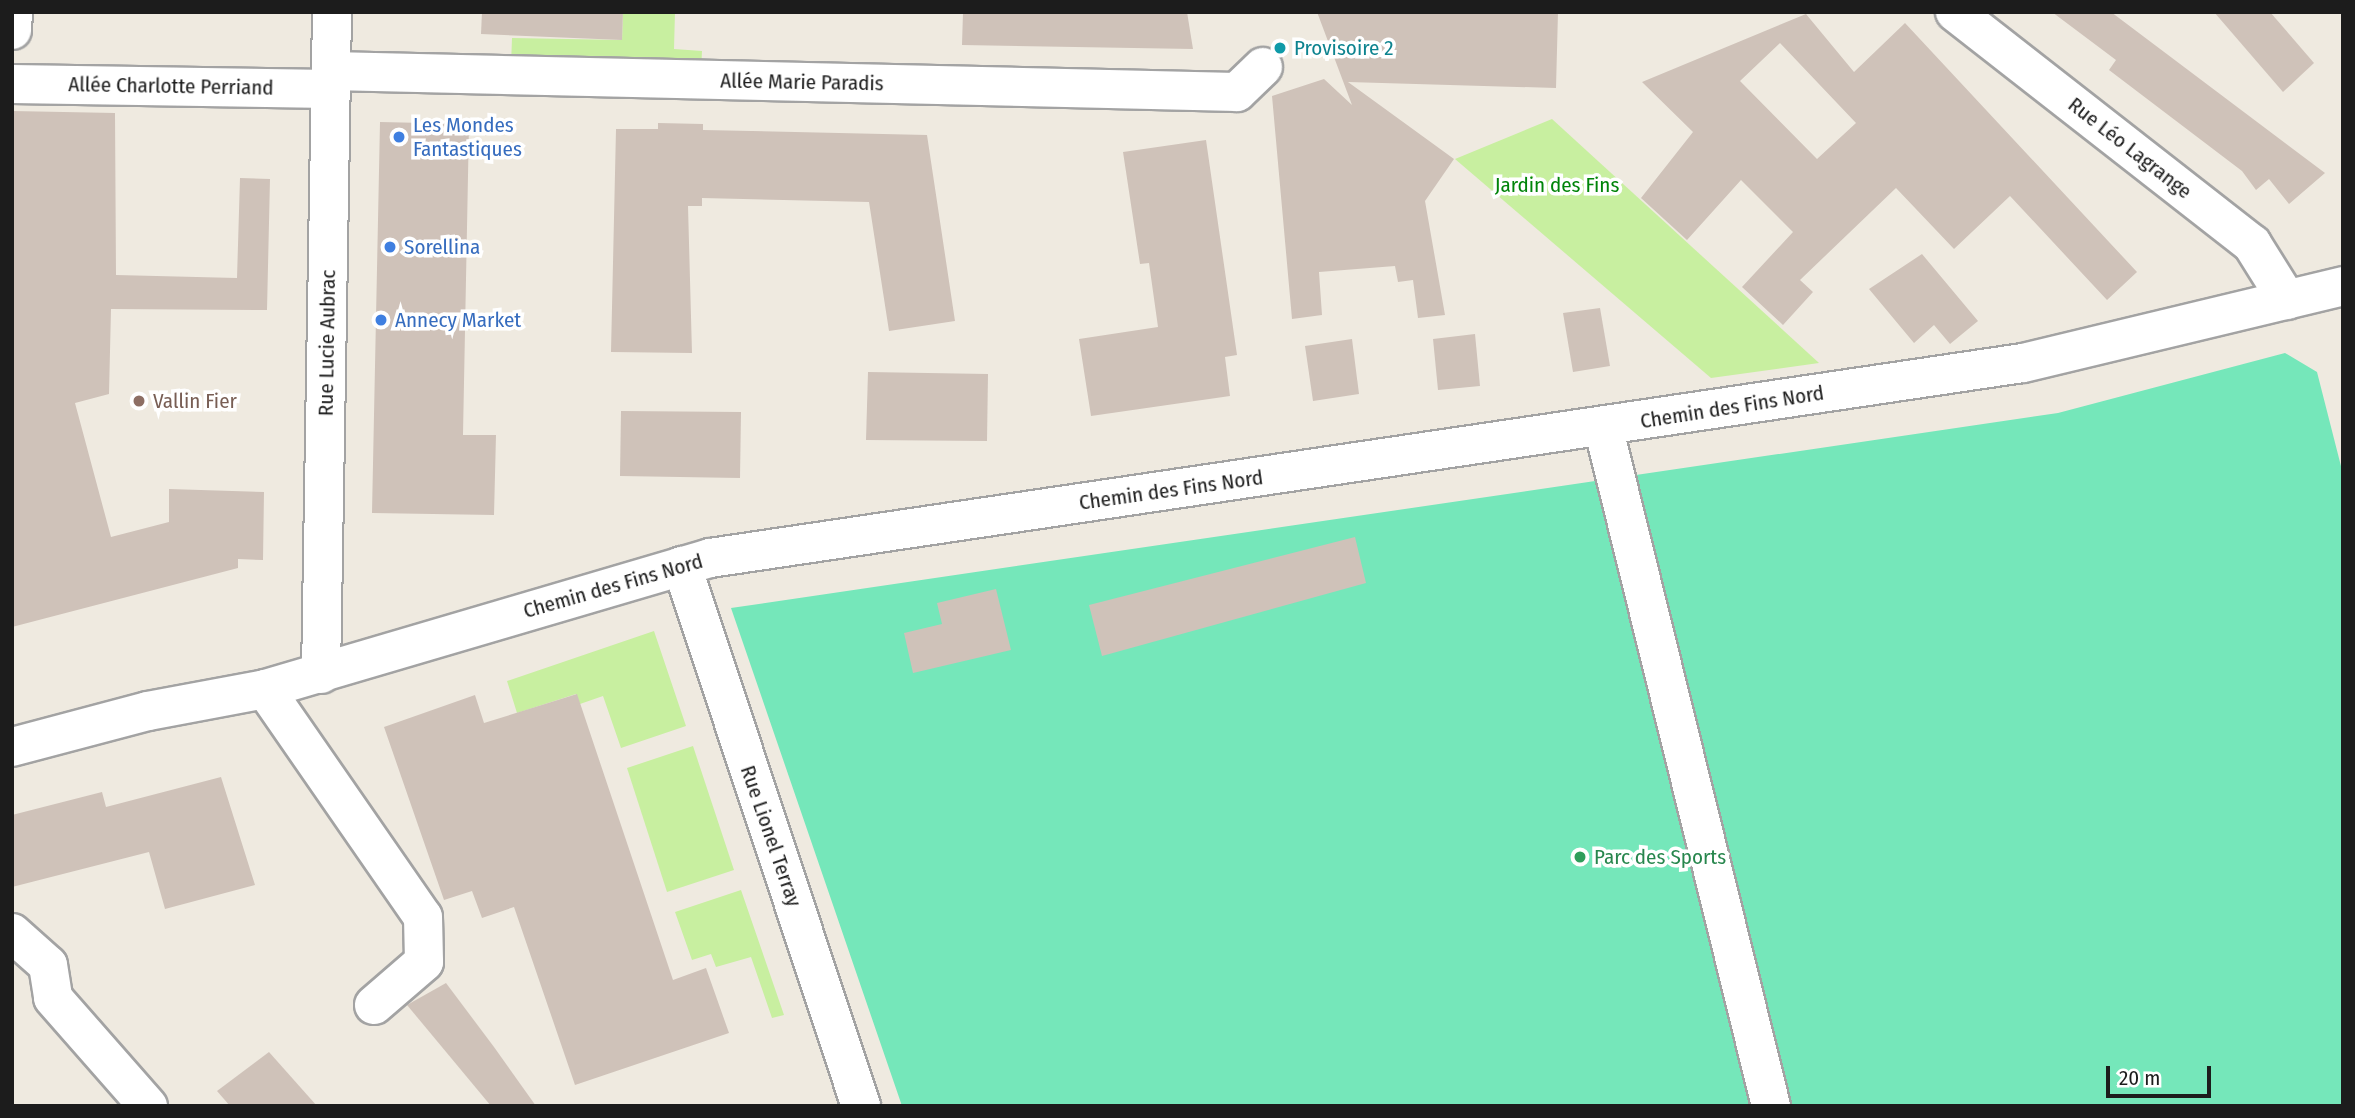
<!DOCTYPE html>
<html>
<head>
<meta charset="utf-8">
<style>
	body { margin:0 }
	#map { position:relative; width:2355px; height:1118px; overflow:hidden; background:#efeae0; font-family:"Fira Sans Condensed",sans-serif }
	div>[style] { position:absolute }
	.grass>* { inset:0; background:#c8efa0 }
	.pitch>* { inset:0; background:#75e7ba }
	.building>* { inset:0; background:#cfc2b9 }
	.roads { filter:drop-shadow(2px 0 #a3a3a3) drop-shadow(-2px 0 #a3a3a3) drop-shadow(0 2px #a3a3a3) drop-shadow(0 -2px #a3a3a3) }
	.minor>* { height:38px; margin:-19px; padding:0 19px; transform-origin:19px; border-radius:19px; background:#fff }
	.dots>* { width:19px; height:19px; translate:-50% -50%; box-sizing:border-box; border:4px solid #fff; border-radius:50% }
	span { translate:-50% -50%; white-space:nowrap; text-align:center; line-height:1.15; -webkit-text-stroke:7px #fff; paint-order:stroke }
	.culture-label { font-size:21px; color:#0d838f }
	.left { translate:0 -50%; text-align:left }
	.street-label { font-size:21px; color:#1c1c1c }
	.shop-label { font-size:21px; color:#366cbe }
	.park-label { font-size:21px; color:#008409 }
	.education-label { font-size:21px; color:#785e54 }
	.leisure-label { font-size:21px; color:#27864d }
	.frame { position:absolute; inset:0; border:14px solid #1c1c1c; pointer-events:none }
	.scale { position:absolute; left:2106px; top:1066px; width:105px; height:32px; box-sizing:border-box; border:4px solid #1c1c1c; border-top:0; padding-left:9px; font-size:21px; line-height:24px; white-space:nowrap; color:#1c1c1c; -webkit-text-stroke:5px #fff; paint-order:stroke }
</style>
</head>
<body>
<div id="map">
	<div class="grass">
		<div style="clip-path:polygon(623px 12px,675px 12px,674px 49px,702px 51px,701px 72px,511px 65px,512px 38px,622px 40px)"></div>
		<div style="clip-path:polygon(1552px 119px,1819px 363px,1711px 378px,1455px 159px)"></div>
		<div style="clip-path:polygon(654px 631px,686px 726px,621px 748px,603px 696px,580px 704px,576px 694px,517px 713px,507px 681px)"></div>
		<div style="clip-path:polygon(693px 746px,734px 870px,667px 892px,627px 768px)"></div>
		<div style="clip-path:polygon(741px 890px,784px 1015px,772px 1018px,751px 957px,716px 967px,711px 954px,692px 960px,675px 912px)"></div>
	</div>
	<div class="pitch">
		<div style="clip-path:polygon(2285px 353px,2317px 372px,2343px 474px,2343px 1106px,902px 1106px,731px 608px,2058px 413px)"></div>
	</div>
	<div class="building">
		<div style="clip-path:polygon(482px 12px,623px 12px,622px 40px,481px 34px)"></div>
		<div style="clip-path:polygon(963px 12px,1187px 12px,1193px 49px,962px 45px)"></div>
		<div style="clip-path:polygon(1317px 12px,1558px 12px,1556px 88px,1348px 82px,1454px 159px,1425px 201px,1445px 315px,1418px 318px,1413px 280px,1398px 282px,1395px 266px,1319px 272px,1322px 315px,1292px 319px,1272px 96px,1324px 79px,1352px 105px)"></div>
		<div style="clip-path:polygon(2052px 12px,2111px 12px,2325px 173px,2289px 204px,2269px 179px,2256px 190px,2242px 171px,2109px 70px,2116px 60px)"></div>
		<div style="clip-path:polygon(2214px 12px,2270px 12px,2314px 63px,2283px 92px)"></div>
		<div style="clip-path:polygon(evenodd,1806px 14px,1854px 72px,1905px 23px,2137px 272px,2107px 300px,2010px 196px,1954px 249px,1896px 188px,1800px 280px,1813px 292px,1783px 325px,1742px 287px,1793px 232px,1741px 180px,1687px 240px,1641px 198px,1693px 132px,1642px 82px,1806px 14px,1780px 43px,1856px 123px,1817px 159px,1740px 81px,1780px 43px)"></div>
		<div style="clip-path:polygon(12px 111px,115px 113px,116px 275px,237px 278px,240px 178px,270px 179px,267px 310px,111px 309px,109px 394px,75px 403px,111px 537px,169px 522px,169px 489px,264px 492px,263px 560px,238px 559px,238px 568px,12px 627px)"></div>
		<div style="clip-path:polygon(380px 122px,469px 124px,463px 435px,496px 435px,494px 515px,372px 513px)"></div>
		<div style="clip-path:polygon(658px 123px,703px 124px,703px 130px,927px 135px,955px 321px,889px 331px,869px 202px,702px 198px,702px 206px,688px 206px,692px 353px,611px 352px,616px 129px,658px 129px)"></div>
		<div style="clip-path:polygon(1206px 140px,1237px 355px,1225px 357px,1230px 396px,1091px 416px,1079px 339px,1158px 327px,1149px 263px,1140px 264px,1123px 152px)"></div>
		<div style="clip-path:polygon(1922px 254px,1978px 321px,1950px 344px,1934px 325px,1914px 343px,1869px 289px)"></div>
		<div style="clip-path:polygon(1600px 308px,1610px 366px,1573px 372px,1563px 313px)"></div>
		<div style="clip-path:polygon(1475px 334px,1480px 386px,1438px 390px,1433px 339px)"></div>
		<div style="clip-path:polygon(1352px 339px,1359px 394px,1313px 401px,1305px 346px)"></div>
		<div style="clip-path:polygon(868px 372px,988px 374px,987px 441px,866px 440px)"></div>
		<div style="clip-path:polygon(621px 411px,741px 412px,740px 478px,620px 476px)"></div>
		<div style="clip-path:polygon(1355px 537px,1366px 583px,1102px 656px,1089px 605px)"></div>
		<div style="clip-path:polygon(996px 589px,1011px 650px,913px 673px,904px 633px,942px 624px,937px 603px)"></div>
		<div style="clip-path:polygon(577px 694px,673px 980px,706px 968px,729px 1033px,575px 1085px,514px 907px,482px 918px,472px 891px,444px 900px,384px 727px,475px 695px,484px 723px)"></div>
		<div style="clip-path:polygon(221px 777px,255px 885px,165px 909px,149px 852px,12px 887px,12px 815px,102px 792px,106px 807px)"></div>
		<div style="clip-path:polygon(446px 983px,494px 1047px,536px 1106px,491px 1106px,407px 1005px)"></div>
		<div style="clip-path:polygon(269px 1052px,317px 1106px,230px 1106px,217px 1091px)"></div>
	</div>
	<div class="roads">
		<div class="minor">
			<div style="left:1955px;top:12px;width:377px;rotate:38deg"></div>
			<div style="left:2252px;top:244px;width:66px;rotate:58deg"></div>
			<div style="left:12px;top:30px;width:18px;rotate:-87deg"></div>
			<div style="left:331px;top:71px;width:906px;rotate:1.33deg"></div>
			<div style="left:1237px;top:92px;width:36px;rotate:-44deg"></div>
			<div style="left:12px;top:84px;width:318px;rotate:0.9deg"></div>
			<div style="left:1603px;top:426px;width:700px;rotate:76.12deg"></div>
			<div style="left:682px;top:566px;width:569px;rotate:71.66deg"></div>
			<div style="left:321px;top:674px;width:662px;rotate:-89.05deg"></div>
			<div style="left:265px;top:689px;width:277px;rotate:55.3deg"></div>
			<div style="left:423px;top:917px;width:45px;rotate:88.7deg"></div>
			<div style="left:424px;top:962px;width:66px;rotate:139.3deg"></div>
			<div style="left:12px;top:747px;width:141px;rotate:-14.8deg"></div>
			<div style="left:148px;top:711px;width:119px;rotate:-10.6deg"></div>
			<div style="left:265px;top:689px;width:464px;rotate:-16.4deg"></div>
			<div style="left:710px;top:558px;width:1327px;rotate:-8.45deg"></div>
			<div style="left:2023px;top:363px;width:329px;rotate:-13.5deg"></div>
			<div style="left:12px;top:933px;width:48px;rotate:41.6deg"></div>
			<div style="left:48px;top:965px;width:33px;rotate:81deg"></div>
			<div style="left:53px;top:998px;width:144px;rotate:48.7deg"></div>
		</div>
	</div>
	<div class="dots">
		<div style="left:1280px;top:48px;background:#0f9aa8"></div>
		<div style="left:399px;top:137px;background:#3f7fe0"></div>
		<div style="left:390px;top:247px;background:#3f7fe0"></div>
		<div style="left:381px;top:320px;background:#3f7fe0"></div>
		<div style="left:139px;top:401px;background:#8d6e63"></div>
		<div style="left:1580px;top:857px;background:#2e9e5b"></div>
	</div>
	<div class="culture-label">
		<span class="left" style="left:1294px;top:48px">Provisoire 2</span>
	</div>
	<div class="street-label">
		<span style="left:802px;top:82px;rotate:1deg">Allée Marie Paradis</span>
		<span style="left:171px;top:86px;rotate:1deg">Allée Charlotte Perriand</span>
		<span style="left:2130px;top:148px;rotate:38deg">Rue Léo Lagrange</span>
		<span style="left:327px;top:343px;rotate:-89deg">Rue Lucie Aubrac</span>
		<span style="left:1732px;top:407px;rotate:-9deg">Chemin des Fins Nord</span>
		<span style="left:1171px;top:490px;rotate:-8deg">Chemin des Fins Nord</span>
		<span style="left:613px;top:586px;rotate:-16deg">Chemin des Fins Nord</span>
		<span style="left:771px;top:836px;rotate:71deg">Rue Lionel Terray</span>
	</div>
	<div class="shop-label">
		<span class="left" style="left:413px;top:137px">Les Mondes<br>Fantastiques</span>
		<span class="left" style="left:404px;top:247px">Sorellina</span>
		<span class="left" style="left:395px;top:320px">Annecy Market</span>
	</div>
	<div class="park-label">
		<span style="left:1557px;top:185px">Jardin des Fins</span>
	</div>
	<div class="education-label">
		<span class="left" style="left:153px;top:401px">Vallin Fier</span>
	</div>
	<div class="leisure-label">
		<span class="left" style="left:1594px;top:857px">Parc des Sports</span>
	</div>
	<div class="frame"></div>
	<div class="scale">20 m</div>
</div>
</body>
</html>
